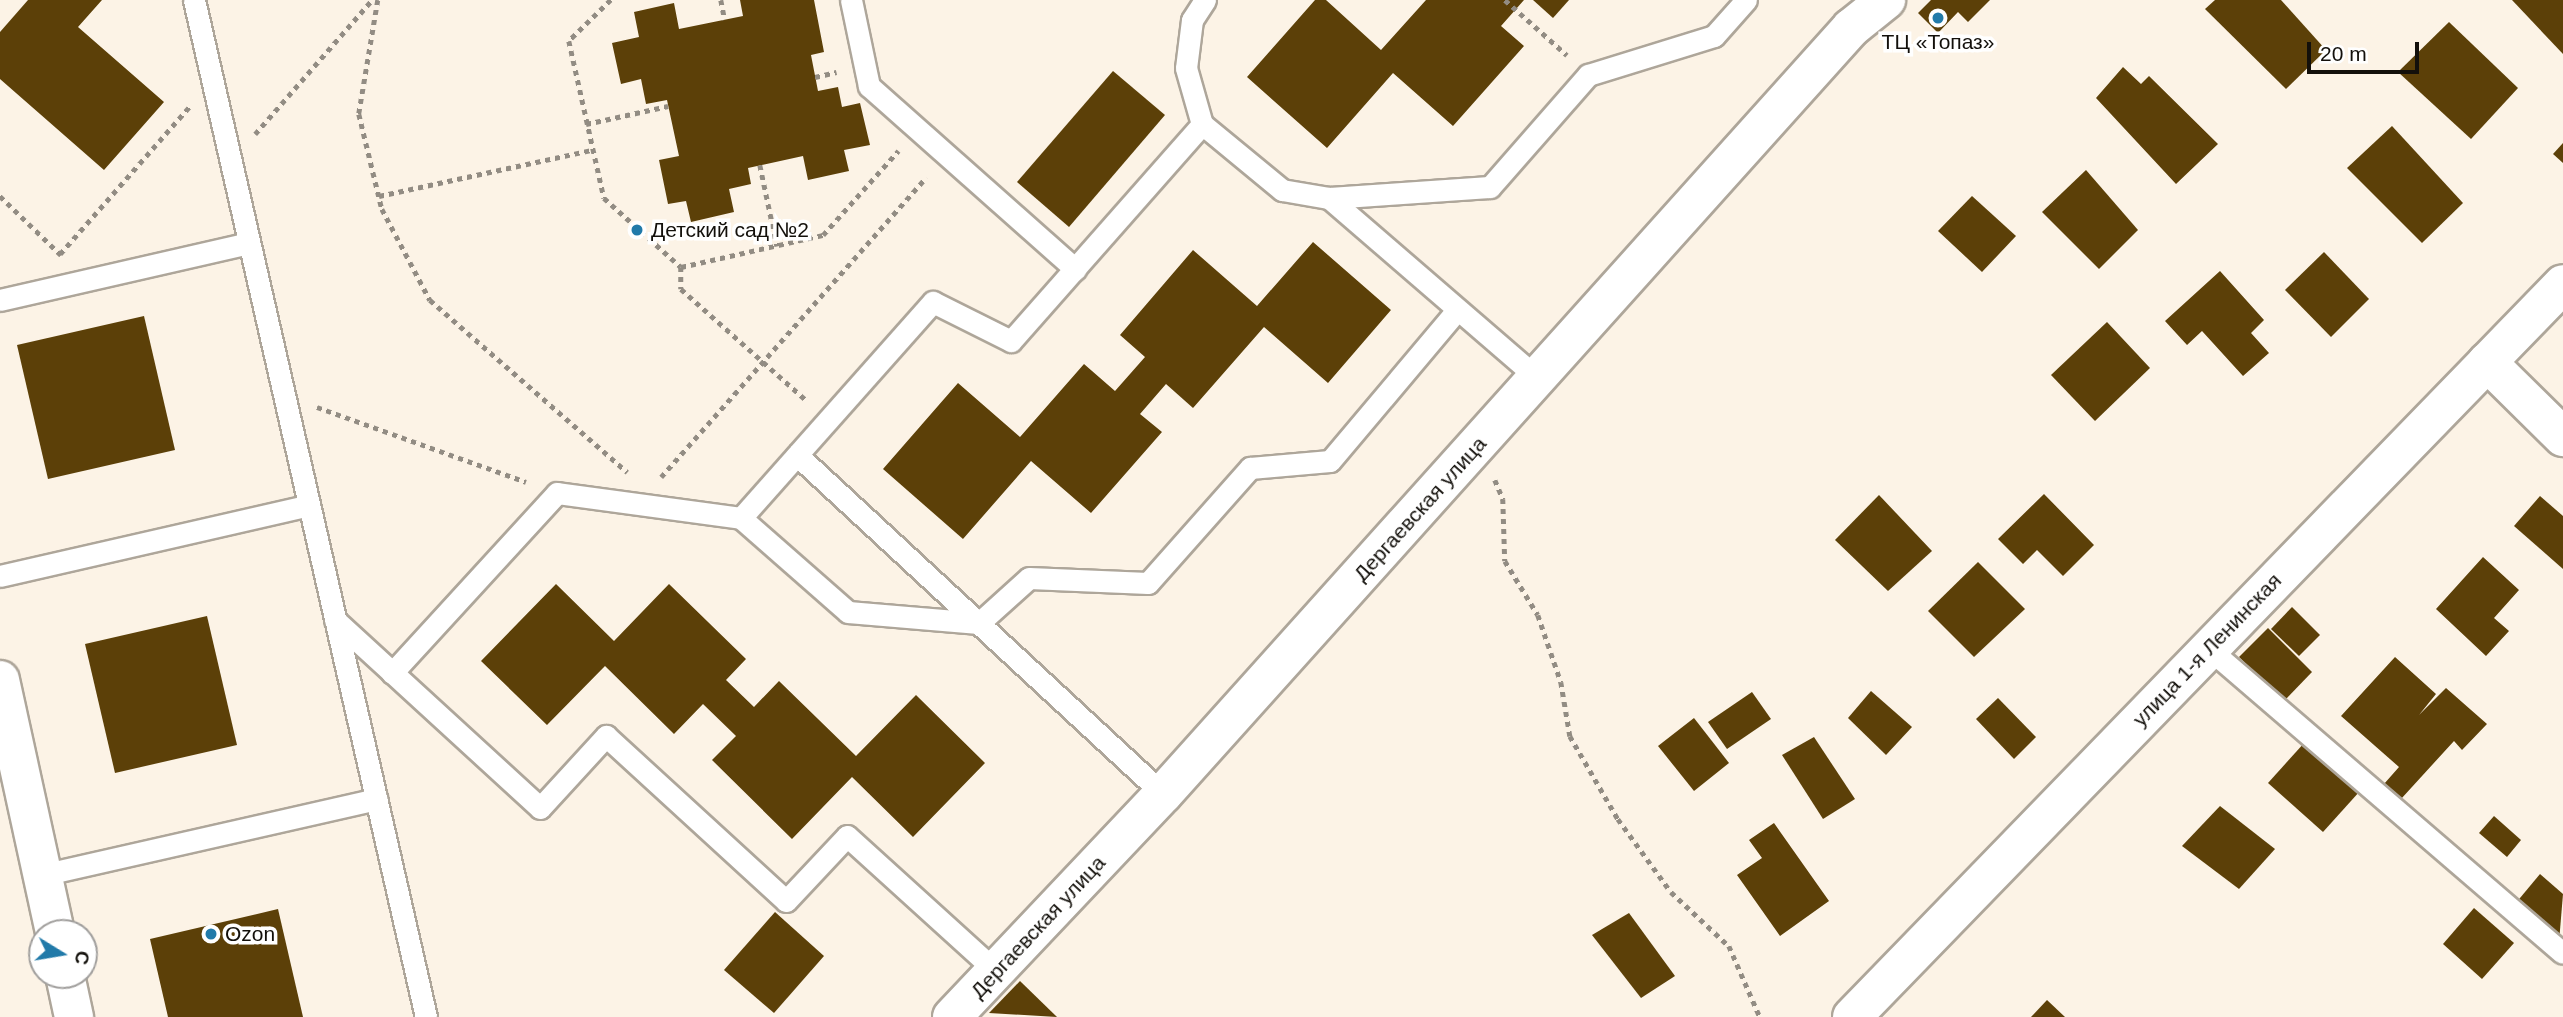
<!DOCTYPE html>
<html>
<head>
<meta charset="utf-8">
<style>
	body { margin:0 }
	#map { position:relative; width:2563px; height:1017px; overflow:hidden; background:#fcf3e6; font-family:Arial,sans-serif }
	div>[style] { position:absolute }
	.building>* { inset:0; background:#5c4008 }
	.path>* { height:4.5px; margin-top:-2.25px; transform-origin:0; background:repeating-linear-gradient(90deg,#928c83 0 5px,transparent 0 10px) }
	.roads { filter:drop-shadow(2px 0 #aea69a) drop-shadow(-2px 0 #aea69a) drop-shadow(0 2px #aea69a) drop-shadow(0 -2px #aea69a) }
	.lane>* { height:21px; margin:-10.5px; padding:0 10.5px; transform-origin:10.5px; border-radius:10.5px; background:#fff }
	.street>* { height:38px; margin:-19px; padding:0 19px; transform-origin:19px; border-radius:19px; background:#fff }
	.dots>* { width:19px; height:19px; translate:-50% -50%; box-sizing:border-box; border:4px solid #fff; border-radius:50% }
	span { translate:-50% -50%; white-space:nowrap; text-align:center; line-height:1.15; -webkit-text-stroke:7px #fff; paint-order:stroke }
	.poi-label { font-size:21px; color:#13100b }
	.left { translate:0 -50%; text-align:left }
	.street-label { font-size:21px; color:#13100b }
	.north { position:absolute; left:28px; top:919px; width:70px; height:70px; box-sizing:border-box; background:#fff; border:2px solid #a19f9d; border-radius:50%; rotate:101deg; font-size:19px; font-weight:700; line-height:28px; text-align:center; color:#13100b }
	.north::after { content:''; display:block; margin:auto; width:24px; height:32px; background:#217aa9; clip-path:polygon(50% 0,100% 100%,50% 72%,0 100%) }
	.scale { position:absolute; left:2307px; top:42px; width:112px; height:32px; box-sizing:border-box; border:4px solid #13100b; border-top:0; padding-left:9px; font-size:21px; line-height:24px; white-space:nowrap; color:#13100b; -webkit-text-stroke:5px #fff; paint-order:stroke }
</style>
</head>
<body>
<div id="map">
	<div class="building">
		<div style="clip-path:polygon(28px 0,102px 0,78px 27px,164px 102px,104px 170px,0 79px,0 32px)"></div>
		<div style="clip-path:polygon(740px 0,814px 0,824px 52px,811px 55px,818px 91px,838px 87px,842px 107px,860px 103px,870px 145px,844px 150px,849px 171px,808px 180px,803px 156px,748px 168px,751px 184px,729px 189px,734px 212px,691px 222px,686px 201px,668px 204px,659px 160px,679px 156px,667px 100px,646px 104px,641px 79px,621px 84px,612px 43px,639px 37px,634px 12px,674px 3px,679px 29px,743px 16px)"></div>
		<div style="clip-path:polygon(1315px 0,1326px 0,1381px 50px,1426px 0,1524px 0,1501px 26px,1524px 46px,1453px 126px,1393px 73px,1327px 148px,1247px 77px)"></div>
		<div style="clip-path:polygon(1533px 0,1569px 0,1553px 18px)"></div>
		<div style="clip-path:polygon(1931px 0,1990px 0,1968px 22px,1958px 12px,1938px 33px,1918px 13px)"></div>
		<div style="clip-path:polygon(2215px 0,2281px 0,2326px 50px,2286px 89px,2205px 9px)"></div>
		<div style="clip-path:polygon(2512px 0,2563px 0,2563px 54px)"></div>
		<div style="clip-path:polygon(2449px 22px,2518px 88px,2471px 139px,2398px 72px)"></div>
		<div style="clip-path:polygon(2123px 67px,2141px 84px,2149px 76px,2218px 144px,2176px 184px,2096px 98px)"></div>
		<div style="clip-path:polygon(1113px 71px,1165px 115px,1069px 227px,1017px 182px)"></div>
		<div style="clip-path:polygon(2392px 126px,2463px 203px,2422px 243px,2347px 168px)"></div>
		<div style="clip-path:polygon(2563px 143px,2563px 163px,2553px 154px)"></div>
		<div style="clip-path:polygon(2086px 170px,2138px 230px,2099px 269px,2042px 212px)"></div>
		<div style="clip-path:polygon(1972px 196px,2016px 236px,1982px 272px,1938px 231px)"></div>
		<div style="clip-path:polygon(1313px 242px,1391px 310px,1328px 383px,1264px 327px,1193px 408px,1166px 384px,1140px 414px,1162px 432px,1091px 513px,1031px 461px,963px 539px,883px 469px,958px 383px,1020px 437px,1084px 364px,1115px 391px,1145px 357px,1120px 335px,1193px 250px,1257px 306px)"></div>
		<div style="clip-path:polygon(2324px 252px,2369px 299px,2331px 337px,2285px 290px)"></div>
		<div style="clip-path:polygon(2220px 271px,2264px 320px,2251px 333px,2269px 353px,2243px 376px,2202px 331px,2187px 345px,2165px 321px)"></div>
		<div style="clip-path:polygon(144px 316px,175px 450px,48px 479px,17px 345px)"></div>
		<div style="clip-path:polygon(2107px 322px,2150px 368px,2095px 421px,2051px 375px)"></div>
		<div style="clip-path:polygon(2044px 494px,2094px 545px,2063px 576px,2037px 550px,2023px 564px,1998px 539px)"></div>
		<div style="clip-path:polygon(1879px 495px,1932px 551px,1888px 591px,1835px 540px)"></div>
		<div style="clip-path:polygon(2540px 496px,2563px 516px,2563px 569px,2514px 526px)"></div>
		<div style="clip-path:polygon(2483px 557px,2519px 590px,2494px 618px,2509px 631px,2486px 656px,2436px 609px)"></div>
		<div style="clip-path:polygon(1978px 562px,2025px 609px,1974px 657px,1928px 611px)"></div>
		<div style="clip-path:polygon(556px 584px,614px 641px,669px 584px,746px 659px,726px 680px,754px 707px,779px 681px,856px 756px,916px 695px,985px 763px,913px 837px,852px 777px,792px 839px,712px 760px,736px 736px,703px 704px,674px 734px,605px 666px,547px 725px,481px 661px)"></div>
		<div style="clip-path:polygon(2292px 607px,2320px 635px,2299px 656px,2271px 629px)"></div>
		<div style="clip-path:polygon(207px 616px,237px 745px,115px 773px,85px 644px)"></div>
		<div style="clip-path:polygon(2268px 628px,2312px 672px,2284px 701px,2239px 657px)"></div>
		<div style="clip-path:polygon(2395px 657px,2436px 694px,2419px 715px,2446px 688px,2487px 724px,2462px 750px,2454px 741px,2401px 799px,2384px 784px,2399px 767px,2341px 716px)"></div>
		<div style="clip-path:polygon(1871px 691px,1912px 727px,1886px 755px,1848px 718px)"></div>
		<div style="clip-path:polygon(1752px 692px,1771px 719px,1727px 749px,1708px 722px)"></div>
		<div style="clip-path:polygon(1998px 698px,2036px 737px,2014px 759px,1976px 719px)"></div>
		<div style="clip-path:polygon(1694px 718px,1729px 763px,1694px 791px,1658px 746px)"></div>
		<div style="clip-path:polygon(1814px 737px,1855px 799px,1823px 819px,1782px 755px)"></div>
		<div style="clip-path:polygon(2305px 742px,2360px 791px,2323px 832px,2268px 783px)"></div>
		<div style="clip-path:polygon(2220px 806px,2275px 849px,2239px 889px,2182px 846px)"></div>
		<div style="clip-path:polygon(2494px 816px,2521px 840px,2507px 857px,2479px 833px)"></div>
		<div style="clip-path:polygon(1774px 823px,1829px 901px,1780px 936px,1737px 875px,1762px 858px,1749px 840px)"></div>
		<div style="clip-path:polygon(2540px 874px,2563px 894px,2559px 942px,2515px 904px)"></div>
		<div style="clip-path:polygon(2474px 908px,2514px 943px,2482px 979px,2443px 944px)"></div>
		<div style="clip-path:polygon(278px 909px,303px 1017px,168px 1017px,150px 939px)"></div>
		<div style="clip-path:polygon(775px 912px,824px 956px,774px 1013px,724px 970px)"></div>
		<div style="clip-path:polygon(1629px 913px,1675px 976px,1641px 998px,1592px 935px)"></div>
		<div style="clip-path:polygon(1020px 981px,1057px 1017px,989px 1013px)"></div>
		<div style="clip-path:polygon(2047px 1000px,2065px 1017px,2031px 1017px)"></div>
	</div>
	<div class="path">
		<div style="left:378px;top:0;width:116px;rotate:99.5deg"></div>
		<div style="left:359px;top:114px;width:98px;rotate:76.4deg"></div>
		<div style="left:382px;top:209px;width:103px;rotate:62.2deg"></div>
		<div style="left:430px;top:300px;width:262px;rotate:41.1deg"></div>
		<div style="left:611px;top:0;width:59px;rotate:135.7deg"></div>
		<div style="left:569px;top:41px;width:161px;rotate:77.4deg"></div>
		<div style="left:604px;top:198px;width:103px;rotate:41.9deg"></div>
		<div style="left:681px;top:267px;width:146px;rotate:-12.7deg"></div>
		<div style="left:823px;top:235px;width:113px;rotate:-48.2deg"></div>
		<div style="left:721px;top:0;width:20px;rotate:79deg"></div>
		<div style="left:1505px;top:0;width:83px;rotate:41.6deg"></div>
		<div style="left:815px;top:77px;width:22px;rotate:-13deg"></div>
		<div style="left:586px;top:124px;width:84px;rotate:-12.4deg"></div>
		<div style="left:255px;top:134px;width:178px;rotate:-48.9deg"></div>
		<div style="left:760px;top:165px;width:83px;rotate:78.1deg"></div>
		<div style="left:0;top:196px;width:85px;rotate:44deg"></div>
		<div style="left:379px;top:196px;width:218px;rotate:-12.2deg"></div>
		<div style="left:60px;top:254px;width:196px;rotate:-48.7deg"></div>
		<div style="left:681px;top:267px;width:22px;rotate:90deg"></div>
		<div style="left:681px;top:289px;width:169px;rotate:41.6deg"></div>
		<div style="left:317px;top:407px;width:222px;rotate:19.7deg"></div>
		<div style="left:661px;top:477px;width:400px;rotate:-48.5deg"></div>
		<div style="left:1495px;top:480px;width:21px;rotate:67deg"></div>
		<div style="left:1503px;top:499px;width:62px;rotate:88.2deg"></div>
		<div style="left:1505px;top:561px;width:63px;rotate:58.6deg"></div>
		<div style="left:1538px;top:615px;width:71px;rotate:71.1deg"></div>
		<div style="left:1561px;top:682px;width:55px;rotate:80.5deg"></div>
		<div style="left:1570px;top:736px;width:96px;rotate:60deg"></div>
		<div style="left:1618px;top:819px;width:90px;rotate:54deg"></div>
		<div style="left:1671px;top:892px;width:79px;rotate:43deg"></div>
		<div style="left:1729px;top:946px;width:77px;rotate:66.4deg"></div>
	</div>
	<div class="roads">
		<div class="lane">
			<div style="left:194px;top:0;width:1043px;rotate:77.15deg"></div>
			<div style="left:851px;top:0;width:88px;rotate:78.2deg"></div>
			<div style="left:869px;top:86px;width:276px;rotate:41.6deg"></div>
			<div style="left:1205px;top:0;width:24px;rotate:123deg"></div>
			<div style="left:1192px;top:20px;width:48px;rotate:97.1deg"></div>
			<div style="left:1186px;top:68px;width:58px;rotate:74.1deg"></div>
			<div style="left:1202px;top:124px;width:104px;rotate:39.5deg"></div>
			<div style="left:1282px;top:190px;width:48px;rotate:9.7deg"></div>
			<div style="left:1329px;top:198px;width:161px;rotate:-3.9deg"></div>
			<div style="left:1490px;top:187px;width:149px;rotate:-48.8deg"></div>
			<div style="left:1588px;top:75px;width:132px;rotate:-17.2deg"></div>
			<div style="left:1714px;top:36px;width:48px;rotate:-48.4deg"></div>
			<div style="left:1329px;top:198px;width:277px;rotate:40.8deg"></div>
			<div style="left:0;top:300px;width:255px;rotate:-12.9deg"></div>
			<div style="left:797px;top:455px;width:499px;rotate:42.8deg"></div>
			<div style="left:741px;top:518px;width:289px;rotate:-48.4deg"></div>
			<div style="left:933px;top:302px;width:87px;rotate:26.6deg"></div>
			<div style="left:1011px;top:341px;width:289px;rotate:-48.6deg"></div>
			<div style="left:0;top:576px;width:317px;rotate:-12.9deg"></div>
			<div style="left:335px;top:620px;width:278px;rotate:42.5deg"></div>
			<div style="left:540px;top:808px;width:98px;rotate:-47.5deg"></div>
			<div style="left:606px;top:736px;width:244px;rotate:42.5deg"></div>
			<div style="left:786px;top:901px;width:89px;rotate:-46.8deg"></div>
			<div style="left:847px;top:836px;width:202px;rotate:42.2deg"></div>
			<div style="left:2208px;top:648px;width:467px;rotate:40.7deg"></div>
			<div style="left:392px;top:673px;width:244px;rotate:-47.5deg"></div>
			<div style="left:557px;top:493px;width:186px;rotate:7.7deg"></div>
			<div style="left:741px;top:518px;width:142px;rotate:41.3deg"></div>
			<div style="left:848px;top:612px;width:131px;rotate:4.8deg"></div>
			<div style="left:979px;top:623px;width:67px;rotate:-42deg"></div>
			<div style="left:1029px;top:578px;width:119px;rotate:2.4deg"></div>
			<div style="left:1148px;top:583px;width:154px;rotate:-48.4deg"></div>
			<div style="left:1250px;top:468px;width:80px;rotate:-5deg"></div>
			<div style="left:1330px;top:461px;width:197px;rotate:-49.9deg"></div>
			<div style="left:42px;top:875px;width:343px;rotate:-12.8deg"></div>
		</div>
		<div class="street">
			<div style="left:2487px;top:362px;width:107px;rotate:44.6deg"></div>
			<div style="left:0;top:680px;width:259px;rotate:77.7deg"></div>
			<div style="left:65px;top:975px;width:43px;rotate:77.9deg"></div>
			<div style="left:952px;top:1017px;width:307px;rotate:-46.6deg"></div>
			<div style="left:1163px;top:794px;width:1030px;rotate:-48.07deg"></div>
			<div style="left:1851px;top:28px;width:45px;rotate:-38.7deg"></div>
			<div style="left:1852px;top:1017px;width:1021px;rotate:-45.87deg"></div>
		</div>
	</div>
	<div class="dots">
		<div style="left:1938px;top:18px;background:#217aa9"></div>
		<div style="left:637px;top:230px;background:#217aa9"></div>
		<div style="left:211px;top:934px;background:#217aa9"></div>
	</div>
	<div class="poi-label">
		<span style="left:1938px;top:42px">ТЦ «Топаз»</span>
		<span class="left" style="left:651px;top:230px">Детский сад №2</span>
		<span class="left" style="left:225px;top:934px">Ozon</span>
	</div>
	<div class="street-label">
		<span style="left:1420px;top:509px;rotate:-48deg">Дергаевская улица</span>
		<span style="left:2207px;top:650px;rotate:-46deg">улица 1-я Ленинская</span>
		<span style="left:1038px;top:927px;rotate:-47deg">Дергаевская улица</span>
	</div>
	<div class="north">С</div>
	<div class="scale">20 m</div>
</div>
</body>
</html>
